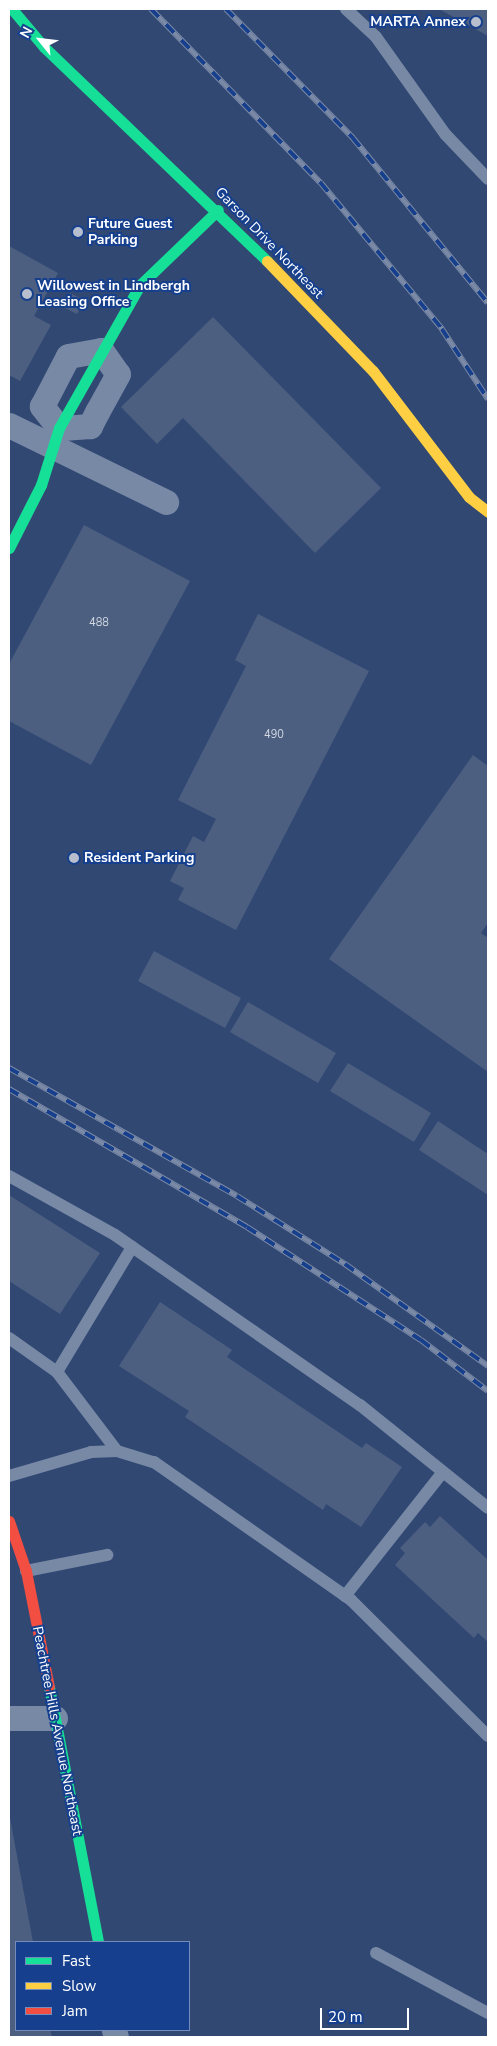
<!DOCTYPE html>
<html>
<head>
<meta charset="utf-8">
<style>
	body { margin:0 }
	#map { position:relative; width:497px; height:2046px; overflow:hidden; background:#314873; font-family:"Nunito Sans",sans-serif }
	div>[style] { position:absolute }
	.building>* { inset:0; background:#4c5f81 }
	.lane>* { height:12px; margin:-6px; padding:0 6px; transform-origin:6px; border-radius:6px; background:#7889a6 }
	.street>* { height:25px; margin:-12.5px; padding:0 12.5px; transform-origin:12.5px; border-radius:12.5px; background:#7889a6 }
	.fast>* { height:11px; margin:-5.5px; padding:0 5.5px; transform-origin:5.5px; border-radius:5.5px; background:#16e098 }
	.slow>* { height:11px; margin:-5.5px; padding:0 5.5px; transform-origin:5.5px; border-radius:5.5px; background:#ffcf43 }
	.jam>* { height:11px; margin:-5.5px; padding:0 5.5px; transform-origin:5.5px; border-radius:5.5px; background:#f24e42 }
	.rail>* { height:5.5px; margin-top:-2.75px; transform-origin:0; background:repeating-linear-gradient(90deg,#16408e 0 11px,#7a89a6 0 22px); box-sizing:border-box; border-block:1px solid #7a89a6 }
	.dots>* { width:14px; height:14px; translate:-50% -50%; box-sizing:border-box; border:2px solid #16408e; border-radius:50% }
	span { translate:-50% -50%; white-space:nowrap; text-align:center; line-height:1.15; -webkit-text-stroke:4px #16408e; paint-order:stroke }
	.number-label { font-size:11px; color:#d2d7e0 }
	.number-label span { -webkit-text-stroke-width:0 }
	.poi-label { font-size:14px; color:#fff; font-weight:700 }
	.right { translate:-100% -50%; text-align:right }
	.left { translate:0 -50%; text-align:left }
	.street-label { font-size:14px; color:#fff }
	.frame { position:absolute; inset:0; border:10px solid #fff; pointer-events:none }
	.legend { position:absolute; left:15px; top:1941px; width:175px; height:90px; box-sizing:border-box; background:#16408e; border:1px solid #738cbb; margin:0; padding:6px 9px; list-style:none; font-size:15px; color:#fff }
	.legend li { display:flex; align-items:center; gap:10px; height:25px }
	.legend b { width:25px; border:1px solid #738cbb }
	.north { position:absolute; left:15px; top:15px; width:50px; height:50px; -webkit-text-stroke:4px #16408e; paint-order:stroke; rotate:299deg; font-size:14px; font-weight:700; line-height:20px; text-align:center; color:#fff }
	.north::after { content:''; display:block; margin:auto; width:18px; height:22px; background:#fff; clip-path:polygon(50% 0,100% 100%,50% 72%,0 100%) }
	.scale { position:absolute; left:320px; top:2008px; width:89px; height:22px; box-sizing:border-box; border:2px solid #fff; border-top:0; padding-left:6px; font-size:15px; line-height:18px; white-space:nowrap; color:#fff; -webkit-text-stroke:4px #16408e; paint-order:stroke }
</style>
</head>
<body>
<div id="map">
	<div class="building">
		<div style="clip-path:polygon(439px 9px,488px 9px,488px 36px)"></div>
		<div style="clip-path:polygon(9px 246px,58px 273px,34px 316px,51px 325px,20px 381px,9px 375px)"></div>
		<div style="clip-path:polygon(70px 293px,84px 300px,77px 314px,63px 307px)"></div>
		<div style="clip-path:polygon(213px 317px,381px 488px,315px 553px,183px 418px,157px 444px,121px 407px)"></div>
		<div style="clip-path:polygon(84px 525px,190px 581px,91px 765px,9px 721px,9px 664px)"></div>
		<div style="clip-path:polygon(258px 614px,369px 671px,236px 930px,178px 900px,184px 888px,170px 881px,193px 836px,204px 842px,216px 819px,178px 800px,246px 666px,235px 660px)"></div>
		<div style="clip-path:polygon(473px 755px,488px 766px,488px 923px,481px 933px,488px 938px,488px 1072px,329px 959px)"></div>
		<div style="clip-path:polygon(154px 951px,241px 998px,225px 1028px,138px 981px)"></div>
		<div style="clip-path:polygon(248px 1002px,336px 1053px,318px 1083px,230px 1032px)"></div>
		<div style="clip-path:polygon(348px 1063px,431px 1113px,414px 1142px,330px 1091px)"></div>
		<div style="clip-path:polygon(438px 1121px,488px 1154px,488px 1195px,419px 1150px)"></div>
		<div style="clip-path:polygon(9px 1195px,100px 1253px,60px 1314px,9px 1281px)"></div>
		<div style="clip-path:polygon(160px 1302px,232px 1350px,227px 1357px,362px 1448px,366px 1443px,402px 1467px,361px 1527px,326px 1504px,323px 1510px,185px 1417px,189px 1411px,119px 1366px)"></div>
		<div style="clip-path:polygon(440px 1516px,488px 1560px,488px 1642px,478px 1633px,474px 1638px,395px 1565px,405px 1553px,400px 1548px,425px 1522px,430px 1527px)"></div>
		<div style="clip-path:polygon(10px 1818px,33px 1942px,16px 1942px,16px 2030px,50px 2030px,52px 2037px,9px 2037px)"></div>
	</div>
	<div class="lane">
		<div style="left:346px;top:9px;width:41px;rotate:43deg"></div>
		<div style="left:376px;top:37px;width:120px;rotate:54.5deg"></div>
		<div style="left:446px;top:135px;width:61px;rotate:46.3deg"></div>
		<div style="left:9px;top:1176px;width:121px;rotate:29.1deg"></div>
		<div style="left:115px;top:1235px;width:298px;rotate:34.8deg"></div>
		<div style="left:360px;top:1405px;width:164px;rotate:38.8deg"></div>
		<div style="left:9px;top:1338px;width:59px;rotate:35.3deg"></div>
		<div style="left:57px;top:1372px;width:99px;rotate:52.8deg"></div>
		<div style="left:57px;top:1372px;width:146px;rotate:-59deg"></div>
		<div style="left:9px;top:1476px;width:85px;rotate:-16.3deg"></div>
		<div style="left:91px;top:1452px;width:26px;rotate:-2deg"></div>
		<div style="left:117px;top:1451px;width:39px;rotate:17deg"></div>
		<div style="left:154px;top:1462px;width:241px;rotate:35deg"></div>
		<div style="left:351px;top:1600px;width:193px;rotate:44.8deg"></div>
		<div style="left:26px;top:1571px;width:83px;rotate:-11.2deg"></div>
		<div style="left:345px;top:1596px;width:158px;rotate:-51.7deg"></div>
		<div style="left:376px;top:1953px;width:127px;rotate:28.2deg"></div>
	</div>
	<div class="street">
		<div style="left:101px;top:350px;width:29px;rotate:55deg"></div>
		<div style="left:118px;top:374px;width:43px;rotate:118.9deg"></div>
		<div style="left:97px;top:412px;width:16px;rotate:117deg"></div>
		<div style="left:90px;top:426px;width:31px;rotate:176deg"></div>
		<div style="left:59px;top:428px;width:28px;rotate:-128deg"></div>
		<div style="left:42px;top:406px;width:56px;rotate:-62.5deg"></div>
		<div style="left:68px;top:356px;width:34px;rotate:-10deg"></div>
		<div style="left:9px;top:425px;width:175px;rotate:26.1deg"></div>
		<div style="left:9px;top:1718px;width:46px"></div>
		<div style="left:114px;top:2030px;width:7px;rotate:74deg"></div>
	</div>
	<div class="fast">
		<div style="left:12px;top:9px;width:50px;rotate:49.9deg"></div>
		<div style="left:44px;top:47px;width:309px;rotate:43.8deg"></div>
		<div style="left:9px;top:548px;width:71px;rotate:-63.1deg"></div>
		<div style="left:41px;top:485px;width:60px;rotate:-72.5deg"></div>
		<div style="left:59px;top:428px;width:164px;rotate:-60.5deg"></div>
		<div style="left:140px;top:285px;width:108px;rotate:-43.9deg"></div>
		<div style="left:49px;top:1687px;width:260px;rotate:79.1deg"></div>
	</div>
	<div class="slow">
		<div style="left:267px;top:261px;width:153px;rotate:46.1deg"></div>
		<div style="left:373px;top:371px;width:158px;rotate:52.7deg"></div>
		<div style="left:469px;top:497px;width:24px;rotate:38deg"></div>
	</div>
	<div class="jam">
		<div style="left:9px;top:1521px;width:53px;rotate:71.2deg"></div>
		<div style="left:26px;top:1571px;width:118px;rotate:78.8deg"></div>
	</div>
	<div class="rail">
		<div style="left:151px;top:9px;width:243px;rotate:45.7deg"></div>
		<div style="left:321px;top:183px;width:190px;rotate:50.3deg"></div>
		<div style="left:442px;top:329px;width:84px;rotate:56.7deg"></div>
		<div style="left:226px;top:9px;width:181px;rotate:45.4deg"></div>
		<div style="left:353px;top:138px;width:213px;rotate:50.7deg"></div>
		<div style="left:9px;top:1068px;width:261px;rotate:29.3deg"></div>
		<div style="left:237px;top:1196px;width:128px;rotate:32.2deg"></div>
		<div style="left:345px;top:1264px;width:176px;rotate:35.5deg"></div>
		<div style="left:9px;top:1089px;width:275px;rotate:30.1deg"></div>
		<div style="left:247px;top:1227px;width:207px;rotate:33deg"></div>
		<div style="left:421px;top:1340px;width:84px;rotate:37.3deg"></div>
	</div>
	<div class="dots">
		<div style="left:476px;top:22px;background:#b7bfce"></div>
		<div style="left:78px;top:232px;background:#b7bfce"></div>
		<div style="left:27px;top:294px;background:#b7bfce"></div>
		<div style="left:74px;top:858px;background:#b7bfce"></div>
	</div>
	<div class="number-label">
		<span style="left:99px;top:623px">488</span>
		<span style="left:274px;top:735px">490</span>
	</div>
	<div class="poi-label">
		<span class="right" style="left:466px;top:22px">MARTA Annex</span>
		<span class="left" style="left:88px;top:232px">Future Guest<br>Parking</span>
		<span class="left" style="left:37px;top:294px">Willowest in Lindbergh<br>Leasing Office</span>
		<span class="left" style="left:84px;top:858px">Resident Parking</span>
	</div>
	<div class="street-label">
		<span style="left:269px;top:243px;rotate:46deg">Garson Drive Northeast</span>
		<span style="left:57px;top:1731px;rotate:79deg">Peachtree Hills Avenue Northeast</span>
	</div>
	<div class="frame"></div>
	<ul class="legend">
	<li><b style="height:6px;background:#16e098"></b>Fast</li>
	<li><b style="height:6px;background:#ffcf43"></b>Slow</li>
	<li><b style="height:6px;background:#f24e42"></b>Jam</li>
	</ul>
	<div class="north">N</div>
	<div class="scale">20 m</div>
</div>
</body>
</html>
